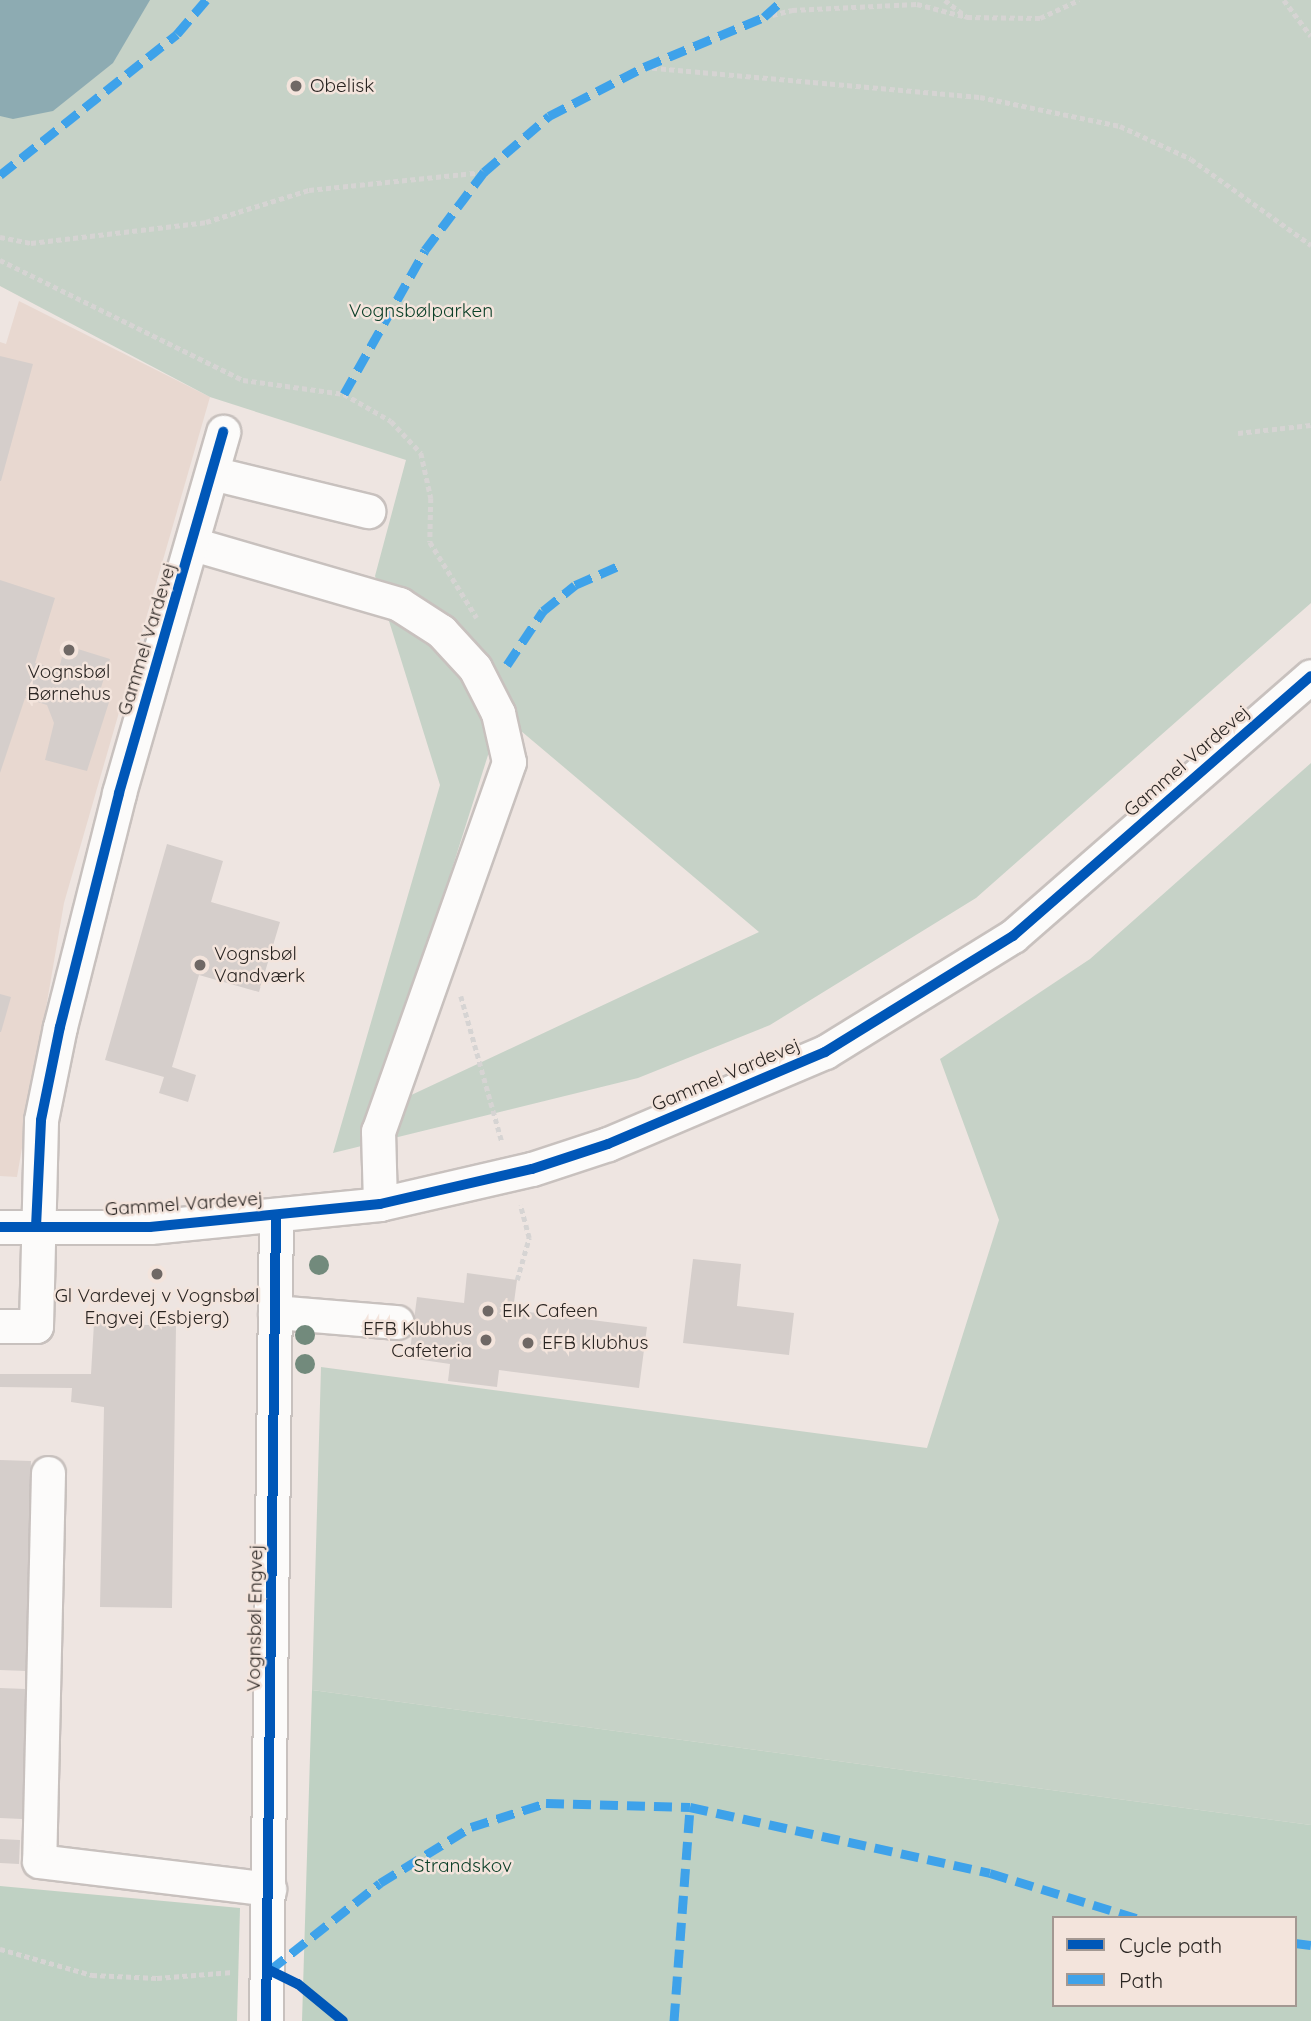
<!DOCTYPE html>
<html>
<head>
<meta charset="utf-8">
<style>
	body { margin:0 }
	#map { position:relative; width:1311px; height:2021px; overflow:hidden; background:#eee5e1; font-family:Quicksand,sans-serif }
	div>[style] { position:absolute }
	.built>* { inset:0; background:#e8d8d0 }
	.green>* { inset:0; background:#c6d2c7 }
	.forest>* { inset:0; background:#bfd1c3 }
	.water>* { inset:0; background:#8dabb2 }
	.building>* { inset:0; background:#d5cecb }
	.path>* { height:4.5px; margin-top:-2.25px; transform-origin:0; background:repeating-linear-gradient(90deg,#d6d4d3 0 5px,transparent 0 8.5px) }
	.roads { filter:drop-shadow(2px 0 #c8c1be) drop-shadow(-2px 0 #c8c1be) drop-shadow(0 2px #c8c1be) drop-shadow(0 -2px #c8c1be) }
	.minor>* { height:33px; margin:-16.5px; padding:0 16.5px; transform-origin:16.5px; border-radius:16.5px; background:#fcfbfa }
	.quiet>* { height:9px; margin-top:-4.5px; transform-origin:0; background:repeating-linear-gradient(90deg,#3ea2ea 0 18px,transparent 0 27px) }
	.cycleway>* { height:10px; margin:-5px; padding:0 5px; transform-origin:5px; border-radius:5px; background:#0057b8 }
	.trees>* { width:20px; height:20px; margin:-10px; border-radius:50%; background:#728a7c }
	.dots>* { width:19px; height:19px; translate:-50% -50%; box-sizing:border-box; border:4px solid #f3e4dc; border-radius:50% }
	span { translate:-50% -50%; white-space:nowrap; text-align:center; line-height:1.15; -webkit-text-stroke:5px #f3e4dc; paint-order:stroke }
	.poi-label { font-size:19px; color:#2a2522 }
	.left { translate:0 -50%; text-align:left }
	.right { translate:-100% -50%; text-align:right }
	.park-label { font-size:19px; color:#0c4029 }
	.street-label { font-size:19px; color:#2a2522 }
	.legend { position:absolute; left:1052px; top:1916px; width:245px; height:91px; box-sizing:border-box; background:#f3e4dc; border:2px solid #a39892; margin:0; padding:9px 12px; list-style:none; font-size:21px; color:#2a2522 }
	.legend li { display:flex; align-items:center; gap:14px; height:35px }
	.legend b { width:35px; border:2px solid #a39892 }
</style>
</head>
<body>
<div id="map">
	<div class="built">
		<div style="clip-path:polygon(19px 301px,210px 397px,64px 903px,17px 1177px,0 1176px,0 342px,6px 344px)"></div>
	</div>
	<div class="green">
		<div style="clip-path:polygon(evenodd,0 0,1311px 0,1311px 603px,976px 898px,770px 1025px,638px 1078px,333px 1153px,440px 785px,375px 576px,406px 460px,210px 397px,0 286px,0 0,501px 714px,759px 932px,375px 1112px,501px 714px)"></div>
		<div style="clip-path:polygon(1311px 763px,1311px 1825px,312px 1690px,321px 1367px,927px 1448px,999px 1220px,940px 1059px,1090px 959px)"></div>
	</div>
	<div class="forest">
		<div style="clip-path:polygon(evenodd,312px 1690px,1311px 1825px,1311px 2021px,302px 2021px,312px 1690px,1054px 1918px,1295px 1918px,1295px 2005px,1054px 2005px,1054px 1918px)"></div>
		<div style="clip-path:polygon(0 1886px,240px 1908px,237px 2021px,0 2021px)"></div>
	</div>
	<div class="water">
		<div style="clip-path:polygon(0 0,150px 0,113px 63px,53px 111px,13px 119px,0 116px)"></div>
	</div>
	<div class="building">
		<div style="clip-path:polygon(0 356px,33px 364px,1px 481px,0 481px)"></div>
		<div style="clip-path:polygon(0 580px,55px 598px,35px 663px,59px 669px,65px 645px,110px 659px,99px 694px,111px 696px,87px 771px,45px 760px,54px 723px,47px 705px,25px 698px,0 773px)"></div>
		<div style="clip-path:polygon(167px 844px,223px 861px,211px 902px,280px 922px,259px 992px,199px 975px,172px 1067px,196px 1075px,188px 1102px,159px 1093px,164px 1077px,105px 1060px)"></div>
		<div style="clip-path:polygon(0 994px,11px 997px,1px 1032px,0 1032px)"></div>
		<div style="clip-path:polygon(693px 1259px,741px 1264px,737px 1306px,794px 1313px,789px 1355px,683px 1343px)"></div>
		<div style="clip-path:polygon(467px 1273px,517px 1280px,513px 1310px,647px 1327px,639px 1388px,499px 1370px,497px 1387px,448px 1381px,450px 1364px,409px 1358px,417px 1297px,464px 1303px)"></div>
		<div style="clip-path:polygon(94px 1323px,176px 1326px,172px 1608px,100px 1607px,104px 1407px,71px 1402px,72px 1388px,0 1387px,0 1374px,91px 1374px)"></div>
		<div style="clip-path:polygon(0 1460px,31px 1461px,26px 1671px,0 1670px)"></div>
		<div style="clip-path:polygon(0 1688px,26px 1689px,22px 1819px,0 1818px)"></div>
		<div style="clip-path:polygon(0 1839px,20px 1840px,19px 1864px,0 1863px)"></div>
	</div>
	<div class="path">
		<div style="left:945px;top:0;width:28px;rotate:38deg"></div>
		<div style="left:967px;top:17px;width:73px;rotate:0.8deg"></div>
		<div style="left:1040px;top:18px;width:43px;rotate:-24.8deg"></div>
		<div style="left:1284px;top:0;width:45px;rotate:53.1deg"></div>
		<div style="left:764px;top:17px;width:29px;rotate:-14deg"></div>
		<div style="left:792px;top:10px;width:125px;rotate:-2.7deg"></div>
		<div style="left:917px;top:4px;width:52px;rotate:14.6deg"></div>
		<div style="left:644px;top:67px;width:337px;rotate:5.1deg"></div>
		<div style="left:980px;top:97px;width:143px;rotate:11.7deg"></div>
		<div style="left:1120px;top:126px;width:78px;rotate:24.9deg"></div>
		<div style="left:1191px;top:159px;width:148px;rotate:35.6deg"></div>
		<div style="left:0;top:237px;width:32px;rotate:11deg"></div>
		<div style="left:31px;top:243px;width:176px;rotate:-6.8deg"></div>
		<div style="left:206px;top:222px;width:108px;rotate:-17.3deg"></div>
		<div style="left:309px;top:190px;width:176px;rotate:-5.9deg"></div>
		<div style="left:0;top:260px;width:271px;rotate:26.3deg"></div>
		<div style="left:243px;top:380px;width:102px;rotate:7.9deg"></div>
		<div style="left:344px;top:394px;width:54px;rotate:29.9deg"></div>
		<div style="left:391px;top:421px;width:44px;rotate:46.8deg"></div>
		<div style="left:421px;top:453px;width:46px;rotate:77.5deg"></div>
		<div style="left:431px;top:498px;width:44px;rotate:91.3deg"></div>
		<div style="left:430px;top:542px;width:89px;rotate:58.3deg"></div>
		<div style="left:1238px;top:433px;width:73px;rotate:-6.3deg"></div>
		<div style="left:461px;top:996px;width:152px;rotate:74.3deg"></div>
		<div style="left:517px;top:1280px;width:44px;rotate:-74.1deg"></div>
		<div style="left:529px;top:1238px;width:34px;rotate:-105deg"></div>
		<div style="left:0;top:1949px;width:96px;rotate:15.8deg"></div>
		<div style="left:92px;top:1975px;width:65px;rotate:2.6deg"></div>
		<div style="left:157px;top:1978px;width:76px;rotate:-4.5deg"></div>
	</div>
	<div class="roads">
		<div class="minor">
			<div style="left:212px;top:473px;width:161px;rotate:13.7deg"></div>
			<div style="left:193px;top:544px;width:215px;rotate:16.2deg"></div>
			<div style="left:399px;top:604px;width:50px;rotate:32.7deg"></div>
			<div style="left:441px;top:631px;width:50px;rotate:47.4deg"></div>
			<div style="left:475px;top:668px;width:51px;rotate:62.9deg"></div>
			<div style="left:498px;top:713px;width:50px;rotate:77.3deg"></div>
			<div style="left:509px;top:762px;width:392px;rotate:109.5deg"></div>
			<div style="left:378px;top:1131px;width:73px;rotate:88.4deg"></div>
			<div style="left:0;top:1227px;width:150px"></div>
			<div style="left:150px;top:1227px;width:231px;rotate:-5.7deg"></div>
			<div style="left:380px;top:1204px;width:156px;rotate:-13deg"></div>
			<div style="left:532px;top:1169px;width:80px;rotate:-18.2deg"></div>
			<div style="left:608px;top:1144px;width:236px;rotate:-23deg"></div>
			<div style="left:825px;top:1052px;width:221px;rotate:-31.7deg"></div>
			<div style="left:1013px;top:936px;width:395px;rotate:-41.1deg"></div>
			<div style="left:275px;top:1312px;width:122px;rotate:4.7deg"></div>
			<div style="left:0;top:1326px;width:36px"></div>
			<div style="left:36px;top:1326px;width:206px;rotate:-88.6deg"></div>
			<div style="left:41px;top:1120px;width:95px;rotate:-78.5deg"></div>
			<div style="left:60px;top:1027px;width:241px;rotate:-75.8deg"></div>
			<div style="left:119px;top:793px;width:376px;rotate:-73.9deg"></div>
			<div style="left:48px;top:1473px;width:388px;rotate:91.3deg"></div>
			<div style="left:39px;top:1861px;width:232px;rotate:6.9deg"></div>
			<div style="left:266px;top:2021px;width:806px;rotate:-89.29deg"></div>
		</div>
	</div>
	<div class="quiet">
		<div style="left:0;top:175px;width:226px;rotate:-38.5deg"></div>
		<div style="left:177px;top:34px;width:45px;rotate:-49.5deg"></div>
		<div style="left:344px;top:394px;width:165px;rotate:-60.6deg"></div>
		<div style="left:425px;top:250px;width:98px;rotate:-52.9deg"></div>
		<div style="left:484px;top:172px;width:86px;rotate:-40.7deg"></div>
		<div style="left:549px;top:116px;width:107px;rotate:-27.3deg"></div>
		<div style="left:644px;top:67px;width:130px;rotate:-22.6deg"></div>
		<div style="left:764px;top:17px;width:25px;rotate:-42deg"></div>
		<div style="left:507px;top:665px;width:65px;rotate:-56.3deg"></div>
		<div style="left:543px;top:611px;width:41px;rotate:-39.1deg"></div>
		<div style="left:575px;top:585px;width:52px;rotate:-23.6deg"></div>
		<div style="left:1295px;top:1943px;width:16px;rotate:7deg"></div>
		<div style="left:270px;top:1970px;width:140px;rotate:-38.3deg"></div>
		<div style="left:380px;top:1883px;width:107px;rotate:-31.6deg"></div>
		<div style="left:471px;top:1827px;width:79px;rotate:-17.7deg"></div>
		<div style="left:546px;top:1803px;width:144px;rotate:1.6deg"></div>
		<div style="left:690px;top:1807px;width:307px;rotate:12.4deg"></div>
		<div style="left:990px;top:1873px;width:153px;rotate:17.1deg"></div>
		<div style="left:674px;top:2021px;width:215px;rotate:-85.7deg"></div>
	</div>
	<div class="cycleway">
		<div style="left:0;top:1227px;width:150px"></div>
		<div style="left:150px;top:1227px;width:231px;rotate:-5.7deg"></div>
		<div style="left:380px;top:1204px;width:156px;rotate:-13deg"></div>
		<div style="left:532px;top:1169px;width:80px;rotate:-18.2deg"></div>
		<div style="left:608px;top:1144px;width:236px;rotate:-23deg"></div>
		<div style="left:825px;top:1052px;width:221px;rotate:-31.7deg"></div>
		<div style="left:1013px;top:936px;width:395px;rotate:-41.1deg"></div>
		<div style="left:36px;top:1227px;width:107px;rotate:-87.3deg"></div>
		<div style="left:41px;top:1120px;width:95px;rotate:-78.5deg"></div>
		<div style="left:60px;top:1027px;width:241px;rotate:-75.8deg"></div>
		<div style="left:119px;top:793px;width:376px;rotate:-73.9deg"></div>
		<div style="left:267px;top:1969px;width:34px;rotate:26deg"></div>
		<div style="left:298px;top:1984px;width:58px;rotate:39.4deg"></div>
		<div style="left:266px;top:2021px;width:806px;rotate:-89.29deg"></div>
	</div>
	<div class="trees">
		<div style="left:319px;top:1265px"></div>
		<div style="left:305px;top:1335px"></div>
		<div style="left:305px;top:1364px"></div>
	</div>
	<div class="dots">
		<div style="left:296px;top:86px;background:#6f6865"></div>
		<div style="left:69px;top:650px;background:#6f6865"></div>
		<div style="left:200px;top:965px;background:#6f6865"></div>
		<div style="left:157px;top:1274px;background:#6f6865"></div>
		<div style="left:488px;top:1311px;background:#6f6865"></div>
		<div style="left:486px;top:1340px;background:#6f6865"></div>
		<div style="left:528px;top:1343px;background:#6f6865"></div>
	</div>
	<div class="poi-label">
		<span class="left" style="left:310px;top:86px">Obelisk</span>
		<span style="left:69px;top:683px">Vognsbøl<br>Børnehus</span>
		<span class="left" style="left:214px;top:965px">Vognsbøl<br>Vandværk</span>
		<span style="left:157px;top:1307px">Gl Vardevej v Vognsbøl<br>Engvej (Esbjerg)</span>
		<span class="left" style="left:502px;top:1311px">EIK Cafeen</span>
		<span class="right" style="left:472px;top:1340px">EFB Klubhus<br>Cafeteria</span>
		<span class="left" style="left:542px;top:1343px">EFB klubhus</span>
	</div>
	<div class="park-label">
		<span style="left:421px;top:311px">Vognsbølparken</span>
		<span style="left:463px;top:1866px">Strandskov</span>
	</div>
	<div class="street-label">
		<span style="left:147px;top:639px;rotate:-73deg">Gammel Vardevej</span>
		<span style="left:1187px;top:761px;rotate:-41deg">Gammel Vardevej</span>
		<span style="left:726px;top:1075px;rotate:-23deg">Gammel Vardevej</span>
		<span style="left:184px;top:1204px;rotate:-4deg">Gammel Vardevej</span>
		<span style="left:255px;top:1618px;rotate:-89deg">Vognsbøl Engvej</span>
	</div>
	<ul class="legend">
	<li><b style="height:9px;background:#0057b8"></b>Cycle path</li>
	<li><b style="height:9px;background:#3ea2ea"></b>Path</li>
	</ul>
</div>
</body>
</html>
